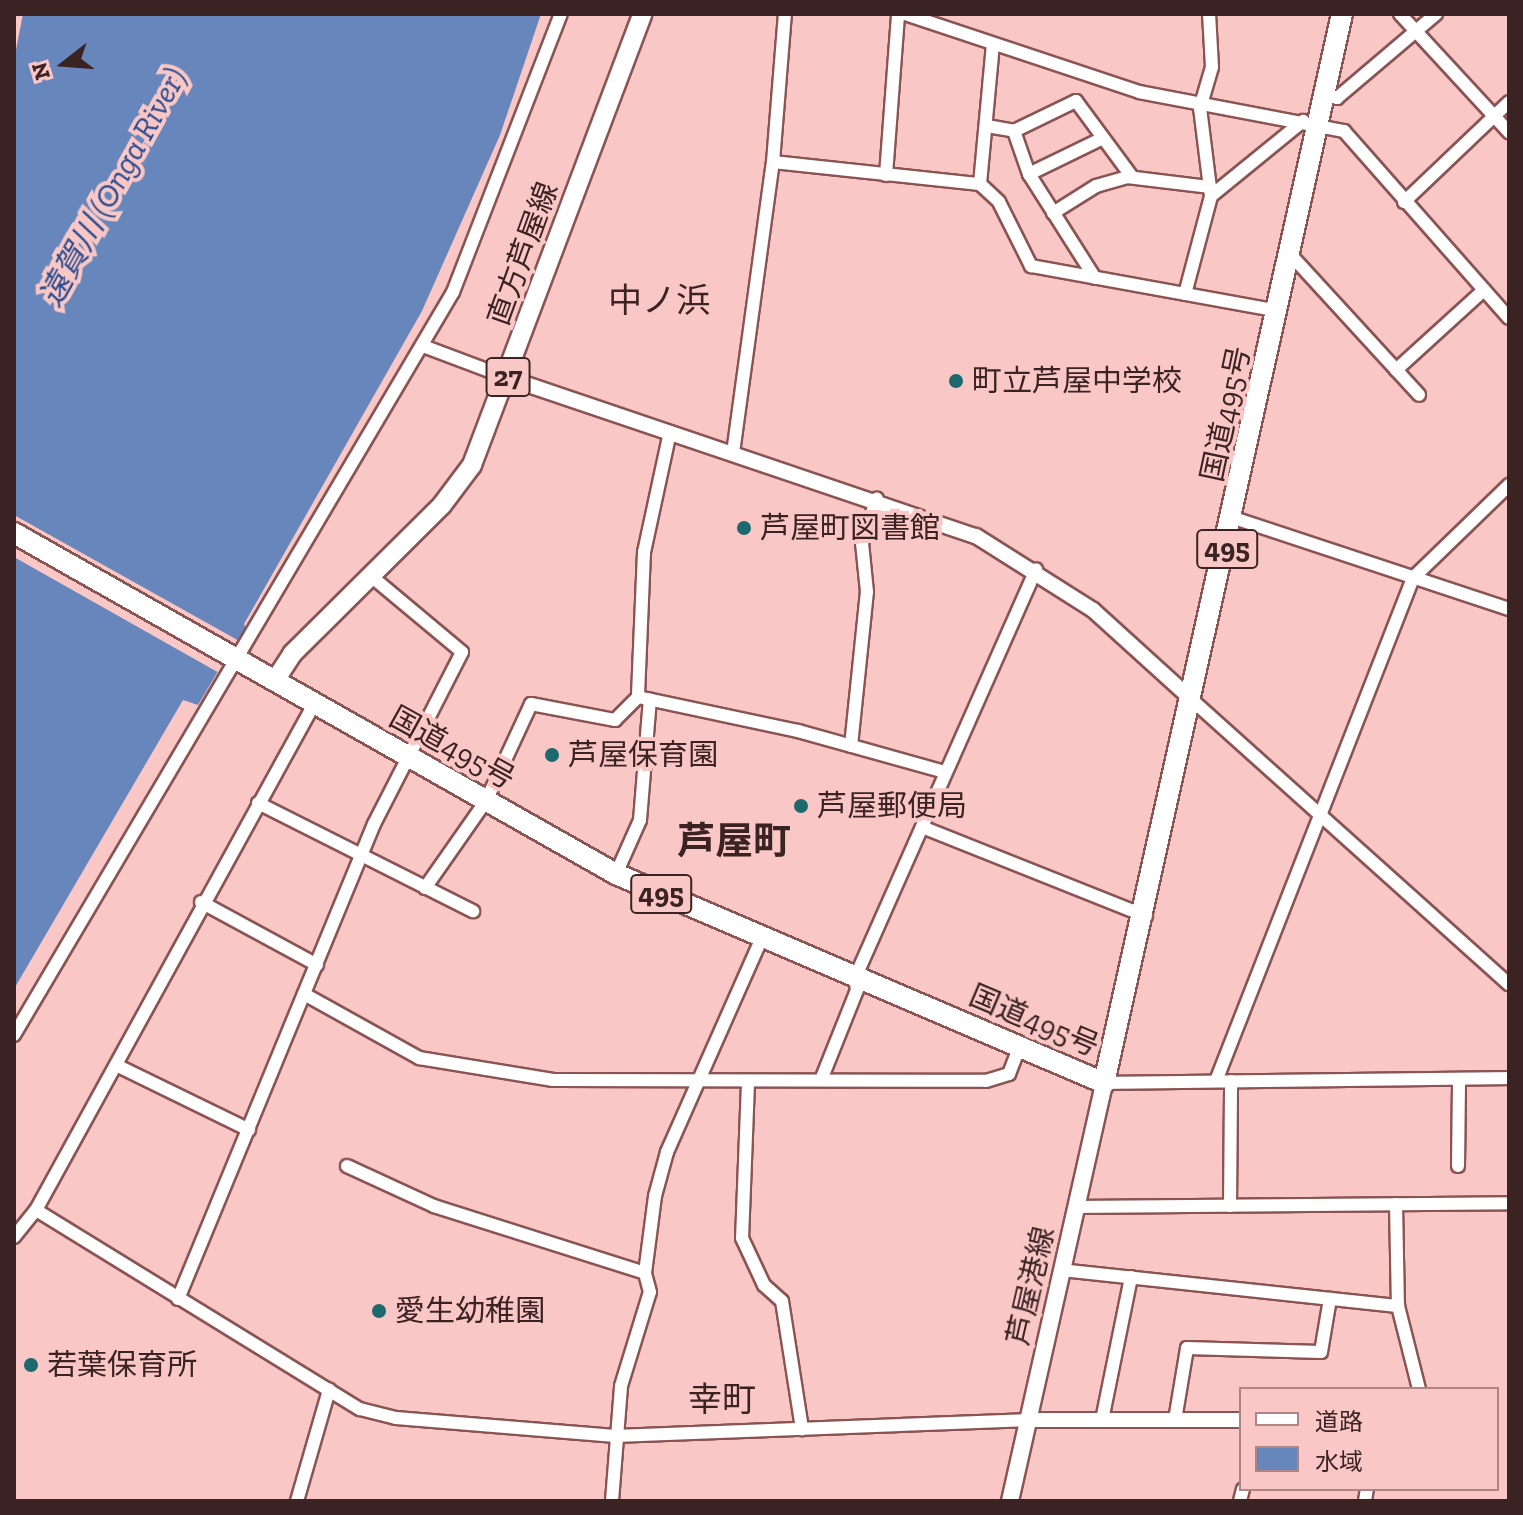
<!DOCTYPE html>
<html>
<head>
<meta charset="utf-8">
<style>
	body { margin:0 }
	#map { position:relative; width:1523px; height:1515px; overflow:hidden; background:#f9c7c5; font-family:"Zilla Slab","Noto Sans JP",serif }
	div>[style] { position:absolute }
	.water>* { inset:0; background:#6786bc }
	.pier>* { inset:0; background:#f9c7c5 }
	.roads { filter:drop-shadow(2px 0 #8a5453) drop-shadow(-2px 0 #8a5453) drop-shadow(0 2px #8a5453) drop-shadow(0 -2px #8a5453) }
	.minor>* { height:12px; margin:-6px; padding:0 6px; transform-origin:6px; border-radius:6px; background:#fff }
	.tertiary>* { height:14px; margin:-7px; padding:0 7px; transform-origin:7px; border-radius:7px; background:#fff }
	.secondary>* { height:16px; margin:-8px; padding:0 8px; transform-origin:8px; border-radius:8px; background:#fff }
	.primary>* { height:18px; margin:-9px; padding:0 9px; transform-origin:9px; border-radius:9px; background:#fff }
	.trunk>* { height:20px; margin:-10px; padding:0 10px; transform-origin:10px; border-radius:10px; background:#fff }
	.dots>* { width:22px; height:22px; translate:-50% -50%; box-sizing:border-box; border:4px solid #f9c7c5; border-radius:50% }
	span { translate:-50% -50%; white-space:nowrap; text-align:center; line-height:1.15; -webkit-text-stroke:8px #f9c7c5; paint-order:stroke }
	.shield-label span { padding:2px 6px; background:#f9c7c5; border:2px solid; border-radius:6px; -webkit-text-stroke-width:0 }
	.shield-label { font-size:28px; color:#3b2323; font-weight:700 }
	.street-label { font-size:30px; color:#3b2323 }
	.poi-label { font-size:30px; color:#3b2323 }
	.left { translate:0 -50%; text-align:left }
	.water-label { font-size:32px; color:#284d91; font-style:italic }
	.quarter-label { font-size:34px; color:#3b2323 }
	.district-label { font-size:38px; color:#3b2323; font-weight:700 }
	.frame { position:absolute; inset:0; border:16px solid #3b2323; pointer-events:none }
	.legend { position:absolute; left:1239px; top:1387px; width:260px; height:104px; box-sizing:border-box; background:#f9c7c5; border:2px solid #ad8584; margin:0; padding:10px 14px; list-style:none; font-size:24px; color:#3b2323 }
	.legend li { display:flex; align-items:center; gap:16px; height:40px }
	.legend b { width:40px; border:2px solid #ad8584 }
	.north { position:absolute; left:24px; top:24px; width:80px; height:80px; -webkit-text-stroke:6px #f9c7c5; paint-order:stroke; rotate:253deg; font-size:22px; font-weight:700; line-height:32px; text-align:center; color:#3b2323 }
	.north::after { content:''; display:block; margin:auto; width:28px; height:36px; background:#3b2323; clip-path:polygon(50% 0,100% 100%,50% 72%,0 100%) }
</style>
</head>
<body>
<div id="map">
	<div class="water">
		<div style="clip-path:polygon(23px 14px,541px 14px,500px 135px,422px 311px,244px 624px,253px 645px,250px 656px,224px 661px,198px 705px,183px 700px,14px 989px,14px 60px)"></div>
	</div>
	<div class="pier">
		<div style="clip-path:polygon(14px 515px,250px 647px,237px 673px,225px 666px,221px 674px,14px 557px)"></div>
	</div>
	<div class="roads">
		<div class="minor">
			<div style="left:905px;top:14px;width:247px;rotate:18.4deg"></div>
			<div style="left:1139px;top:92px;width:209px;rotate:10.8deg"></div>
			<div style="left:1344px;top:131px;width:249px;rotate:48.6deg"></div>
			<div style="left:1400px;top:14px;width:161px;rotate:47.3deg"></div>
			<div style="left:1324px;top:94px;width:14px;rotate:17deg"></div>
			<div style="left:1337px;top:98px;width:130px;rotate:-40.3deg"></div>
			<div style="left:987px;top:126px;width:27px;rotate:10deg"></div>
			<div style="left:1014px;top:131px;width:46px;rotate:70.8deg"></div>
			<div style="left:1029px;top:174px;width:123px;rotate:57.6deg"></div>
			<div style="left:1014px;top:131px;width:69px;rotate:-25.8deg"></div>
			<div style="left:1076px;top:101px;width:94px;rotate:53.6deg"></div>
			<div style="left:773px;top:162px;width:208px;rotate:6.1deg"></div>
			<div style="left:980px;top:184px;width:26px;rotate:43deg"></div>
			<div style="left:999px;top:202px;width:72px;rotate:63.4deg"></div>
			<div style="left:1031px;top:266px;width:251px;rotate:10.3deg"></div>
			<div style="left:1029px;top:174px;width:82px;rotate:-25.9deg"></div>
			<div style="left:886px;top:175px;width:161px;rotate:-85.7deg"></div>
			<div style="left:980px;top:184px;width:140px;rotate:-84.7deg"></div>
			<div style="left:1211px;top:196px;width:119px;rotate:-39.2deg"></div>
			<div style="left:1404px;top:202px;width:145px;rotate:-43.6deg"></div>
			<div style="left:1053px;top:213px;width:51px;rotate:-32.1deg"></div>
			<div style="left:1096px;top:186px;width:32px;rotate:-16deg"></div>
			<div style="left:1127px;top:177px;width:84px;rotate:6.9deg"></div>
			<div style="left:1290px;top:254px;width:191px;rotate:47.5deg"></div>
			<div style="left:1185px;top:294px;width:101px;rotate:-75.1deg"></div>
			<div style="left:1211px;top:196px;width:89px;rotate:-97.1deg"></div>
			<div style="left:1200px;top:108px;width:43px;rotate:-73.7deg"></div>
			<div style="left:1212px;top:67px;width:53px;rotate:-93.2deg"></div>
			<div style="left:423px;top:346px;width:91px;rotate:20.6deg"></div>
			<div style="left:1396px;top:370px;width:119px;rotate:-42.3deg"></div>
			<div style="left:670px;top:432px;width:123px;rotate:102.2deg"></div>
			<div style="left:644px;top:552px;width:145px;rotate:92.4deg"></div>
			<div style="left:638px;top:697px;width:164px;rotate:12deg"></div>
			<div style="left:798px;top:731px;width:153px;rotate:15.6deg"></div>
			<div style="left:733px;top:453px;width:294px;rotate:-82.2deg"></div>
			<div style="left:773px;top:162px;width:148px;rotate:-85.4deg"></div>
			<div style="left:1234px;top:518px;width:290px;rotate:18.3deg"></div>
			<div style="left:1191px;top:699px;width:427px;rotate:41.9deg"></div>
			<div style="left:851px;top:746px;width:155px;rotate:-84.1deg"></div>
			<div style="left:867px;top:592px;width:49px;rotate:-95.8deg"></div>
			<div style="left:862px;top:543px;width:47px;rotate:-71.6deg"></div>
			<div style="left:258px;top:803px;width:241px;rotate:26.7deg"></div>
			<div style="left:922px;top:827px;width:241px;rotate:21.7deg"></div>
			<div style="left:616px;top:874px;width:59px;rotate:-66deg"></div>
			<div style="left:640px;top:820px;width:121px;rotate:-85.3deg"></div>
			<div style="left:425px;top:888px;width:106px;rotate:-55deg"></div>
			<div style="left:486px;top:801px;width:107px;rotate:-65.1deg"></div>
			<div style="left:531px;top:704px;width:86px;rotate:10.8deg"></div>
			<div style="left:615px;top:720px;width:33px;rotate:-45deg"></div>
			<div style="left:201px;top:902px;width:132px;rotate:28.5deg"></div>
			<div style="left:304px;top:994px;width:132px;rotate:29.1deg"></div>
			<div style="left:419px;top:1058px;width:136px;rotate:9.3deg"></div>
			<div style="left:553px;top:1080px;width:433px;rotate:0.1deg"></div>
			<div style="left:986px;top:1081px;width:24px;rotate:-17deg"></div>
			<div style="left:1009px;top:1074px;width:28px;rotate:-69deg"></div>
			<div style="left:14px;top:1035px;width:863px;rotate:-59.42deg"></div>
			<div style="left:453px;top:292px;width:298px;rotate:-68.8deg"></div>
			<div style="left:116px;top:1065px;width:148px;rotate:26deg"></div>
			<div style="left:821px;top:1080px;width:97px;rotate:-68.2deg"></div>
			<div style="left:857px;top:990px;width:12px;rotate:-99deg"></div>
			<div style="left:855px;top:978px;width:447px;rotate:-66.1deg"></div>
			<div style="left:1216px;top:1081px;width:540px;rotate:-68.61deg"></div>
			<div style="left:1413px;top:578px;width:134px;rotate:-44.1deg"></div>
			<div style="left:748px;top:1083px;width:155px;rotate:92.2deg"></div>
			<div style="left:742px;top:1238px;width:52px;rotate:64.9deg"></div>
			<div style="left:764px;top:1285px;width:24px;rotate:42deg"></div>
			<div style="left:782px;top:1301px;width:130px;rotate:81.1deg"></div>
			<div style="left:1104px;top:1083px;width:405px;rotate:-0.7deg"></div>
			<div style="left:347px;top:1166px;width:96px;rotate:24.7deg"></div>
			<div style="left:434px;top:1206px;width:221px;rotate:17.6deg"></div>
			<div style="left:1458px;top:1166px;width:87px;rotate:-89.3deg"></div>
			<div style="left:1396px;top:1204px;width:102px;rotate:88.9deg"></div>
			<div style="left:1398px;top:1306px;width:86px;rotate:75.8deg"></div>
			<div style="left:1230px;top:1206px;width:125px;rotate:-89.5deg"></div>
			<div style="left:1079px;top:1207px;width:430px;rotate:-0.5deg"></div>
			<div style="left:36px;top:1210px;width:380px;rotate:31.6deg"></div>
			<div style="left:360px;top:1409px;width:37px;rotate:14deg"></div>
			<div style="left:396px;top:1418px;width:220px;rotate:4.7deg"></div>
			<div style="left:615px;top:1436px;width:416px;rotate:-2.2deg"></div>
			<div style="left:14px;top:1237px;width:35px;rotate:-51deg"></div>
			<div style="left:36px;top:1210px;width:575px;rotate:-61.21deg"></div>
			<div style="left:1061px;top:1270px;width:339px;rotate:6.1deg"></div>
			<div style="left:178px;top:1299px;width:514px;rotate:-67.58deg"></div>
			<div style="left:374px;top:824px;width:193px;rotate:-62.9deg"></div>
			<div style="left:462px;top:652px;width:120px;rotate:-140.1deg"></div>
			<div style="left:1102px;top:1420px;width:146px;rotate:-78.5deg"></div>
			<div style="left:1175px;top:1420px;width:73px;rotate:-80.5deg"></div>
			<div style="left:1187px;top:1348px;width:134px;rotate:1.7deg"></div>
			<div style="left:1321px;top:1352px;width:54px;rotate:-80.4deg"></div>
			<div style="left:297px;top:1501px;width:116px;rotate:-73.9deg"></div>
			<div style="left:612px;top:1501px;width:115px;rotate:-85.5deg"></div>
			<div style="left:621px;top:1386px;width:98px;rotate:-72.9deg"></div>
			<div style="left:650px;top:1292px;width:20px;rotate:-105deg"></div>
			<div style="left:645px;top:1273px;width:78px;rotate:-82.6deg"></div>
			<div style="left:655px;top:1196px;width:46px;rotate:-74.7deg"></div>
			<div style="left:667px;top:1152px;width:232px;rotate:-66.1deg"></div>
			<div style="left:1240px;top:1501px;width:12px;rotate:-76deg"></div>
			<div style="left:1365px;top:1501px;width:12px;rotate:-81deg"></div>
		</div>
		<div class="tertiary">
			<div style="left:508px;top:378px;width:494px;rotate:18.7deg"></div>
			<div style="left:976px;top:536px;width:138px;rotate:32.3deg"></div>
			<div style="left:1093px;top:610px;width:132px;rotate:42.2deg"></div>
			<div style="left:1031px;top:1420px;width:210px"></div>
		</div>
		<div class="secondary">
			<div style="left:1010px;top:1501px;width:428px;rotate:-77.3deg"></div>
		</div>
		<div class="primary">
			<div style="left:276px;top:679px;width:30px;rotate:-57deg"></div>
			<div style="left:292px;top:654px;width:211px;rotate:-44.8deg"></div>
			<div style="left:442px;top:505px;width:50px;rotate:-53.1deg"></div>
			<div style="left:472px;top:465px;width:482px;rotate:-69.3deg"></div>
		</div>
		<div class="trunk">
			<div style="left:14px;top:533px;width:692px;rotate:29.53deg"></div>
			<div style="left:616px;top:874px;width:531px;rotate:23.18deg"></div>
			<div style="left:1104px;top:1083px;width:1095px;rotate:-77.45deg"></div>
		</div>
	</div>
	<div class="dots">
		<div style="left:956px;top:381px;background:#1c696e"></div>
		<div style="left:744px;top:528px;background:#1c696e"></div>
		<div style="left:552px;top:755px;background:#1c696e"></div>
		<div style="left:801px;top:806px;background:#1c696e"></div>
		<div style="left:379px;top:1311px;background:#1c696e"></div>
		<div style="left:31px;top:1365px;background:#1c696e"></div>
	</div>
	<div class="shield-label">
		<span style="left:508px;top:377px">27</span>
		<span style="left:1227px;top:549px">495</span>
		<span style="left:661px;top:894px">495</span>
	</div>
	<div class="street-label">
		<span style="left:523px;top:254px;rotate:-70deg">直方芦屋線</span>
		<span style="left:1226px;top:414px;rotate:-78deg">国道495号</span>
		<span style="left:452px;top:748px;rotate:29deg">国道495号</span>
		<span style="left:1034px;top:1021px;rotate:23deg">国道495号</span>
		<span style="left:1031px;top:1286px;rotate:-77deg">芦屋港線</span>
	</div>
	<div class="poi-label">
		<span class="left" style="left:972px;top:381px">町立芦屋中学校</span>
		<span class="left" style="left:760px;top:528px">芦屋町図書館</span>
		<span class="left" style="left:568px;top:755px">芦屋保育園</span>
		<span class="left" style="left:817px;top:806px">芦屋郵便局</span>
		<span class="left" style="left:395px;top:1311px">愛生幼稚園</span>
		<span class="left" style="left:47px;top:1365px">若葉保育所</span>
	</div>
	<div class="water-label">
		<span style="left:113px;top:187px;rotate:-61deg">遠賀川 (Onga River)</span>
	</div>
	<div class="quarter-label">
		<span style="left:659px;top:301px">中ノ浜</span>
		<span style="left:722px;top:1400px">幸町</span>
	</div>
	<div class="district-label">
		<span style="left:734px;top:842px">芦屋町</span>
	</div>
	<div class="frame"></div>
	<ul class="legend">
	<li><b style="height:10px;background:#fff"></b>道路</li>
	<li><b style="height:22px;background:#6786bc"></b>水域</li>
	</ul>
	<div class="north">N</div>
</div>
</body>
</html>
